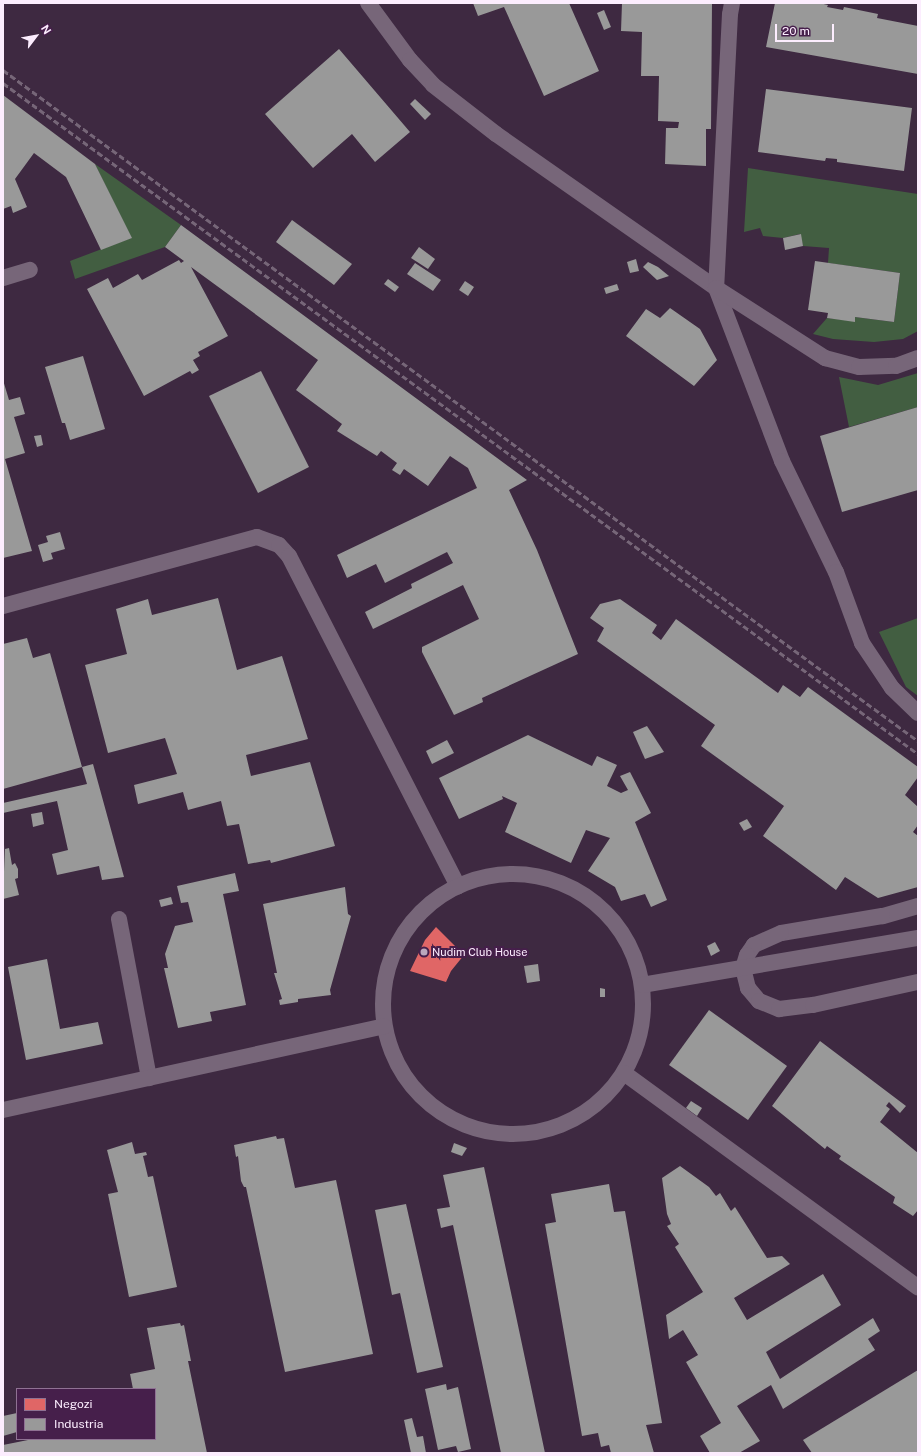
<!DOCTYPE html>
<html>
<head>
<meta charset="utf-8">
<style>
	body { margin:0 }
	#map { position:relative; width:921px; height:1456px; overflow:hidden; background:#3e2941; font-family:"Public Sans",sans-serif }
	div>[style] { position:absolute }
	.green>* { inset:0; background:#425e41 }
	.shops>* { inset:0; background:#e06666 }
	.industry>* { inset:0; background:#999 }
	.minor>* { height:16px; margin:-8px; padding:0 8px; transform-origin:8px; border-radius:8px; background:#776679 }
	.minor>.ring { margin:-8px; padding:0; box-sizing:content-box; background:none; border:16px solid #776679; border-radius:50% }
	.rail>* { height:3px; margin-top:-1.5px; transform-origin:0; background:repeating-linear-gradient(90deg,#766678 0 6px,transparent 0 9px) }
	.dots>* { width:11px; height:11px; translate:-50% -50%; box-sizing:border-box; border:2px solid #461f4b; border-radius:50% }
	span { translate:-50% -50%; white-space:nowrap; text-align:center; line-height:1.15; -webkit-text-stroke:4px #461f4b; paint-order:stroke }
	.poi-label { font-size:11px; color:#fcedfe }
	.left { translate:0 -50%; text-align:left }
	.frame { position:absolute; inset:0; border:4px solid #fcedfe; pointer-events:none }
	.legend { position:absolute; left:16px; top:1388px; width:140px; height:52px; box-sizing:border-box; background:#461f4b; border:1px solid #8f7193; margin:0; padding:5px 7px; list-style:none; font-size:12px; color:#fcedfe }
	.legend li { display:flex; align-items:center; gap:8px; height:20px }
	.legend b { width:20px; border:1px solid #8f7193 }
	.north { position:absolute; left:16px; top:16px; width:40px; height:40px; -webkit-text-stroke:3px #461f4b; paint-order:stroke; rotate:58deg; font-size:11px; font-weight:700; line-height:16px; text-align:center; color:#fcedfe }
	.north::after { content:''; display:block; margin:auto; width:14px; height:18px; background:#fcedfe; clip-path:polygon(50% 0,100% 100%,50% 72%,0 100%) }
	.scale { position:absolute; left:775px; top:24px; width:59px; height:18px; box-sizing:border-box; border:2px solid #fcedfe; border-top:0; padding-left:5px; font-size:12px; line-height:14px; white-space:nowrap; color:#fcedfe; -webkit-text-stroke:3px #461f4b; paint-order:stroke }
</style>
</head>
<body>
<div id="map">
	<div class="green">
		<div style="clip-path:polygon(95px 164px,181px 225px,165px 247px,75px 279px,70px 261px,131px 238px)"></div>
		<div style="clip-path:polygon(748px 168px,918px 194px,918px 331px,903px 339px,874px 342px,833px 339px,813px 334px,827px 318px,855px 321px,855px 317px,894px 322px,900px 273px,828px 263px,829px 248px,803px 246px,800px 234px,783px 238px,763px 236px,760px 228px,744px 232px)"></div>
		<div style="clip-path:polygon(918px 373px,918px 407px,849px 427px,839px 377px,878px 385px)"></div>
		<div style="clip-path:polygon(918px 618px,918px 696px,906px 687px,879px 632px)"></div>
	</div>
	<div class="shops">
		<div style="clip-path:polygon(436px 927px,464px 955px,451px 971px,446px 982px,410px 971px,425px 940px)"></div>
	</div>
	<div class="industry">
		<div style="clip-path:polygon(473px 3px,569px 3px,599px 71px,544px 96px,504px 7px,478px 16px)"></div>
		<div style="clip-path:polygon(622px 3px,712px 3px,711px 129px,706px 129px,706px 166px,665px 164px,666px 128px,678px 128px,679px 122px,658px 121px,659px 76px,641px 76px,642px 32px,621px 31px)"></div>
		<div style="clip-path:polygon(775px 3px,819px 3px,828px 5px,827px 7px,843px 10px,844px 7px,878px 14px,877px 18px,918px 26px,918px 74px,766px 47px)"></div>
		<div style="clip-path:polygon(604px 10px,611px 27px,604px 30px,597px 13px)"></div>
		<div style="clip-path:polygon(339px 49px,410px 132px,375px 162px,352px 134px,313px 168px,265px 114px)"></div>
		<div style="clip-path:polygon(766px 89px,912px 108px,904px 171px,837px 162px,837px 159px,826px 158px,825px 161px,758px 152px)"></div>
		<div style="clip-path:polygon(3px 95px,95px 164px,132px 238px,101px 250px,66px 177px,34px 153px,15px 179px,27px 207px,13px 213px,11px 206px,3px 209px)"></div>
		<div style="clip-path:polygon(415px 99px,431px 114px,425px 120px,410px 104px)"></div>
		<div style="clip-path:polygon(292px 220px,352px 264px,334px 285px,276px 242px)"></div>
		<div style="clip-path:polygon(181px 225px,527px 480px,509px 490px,537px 550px,578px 654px,482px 698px,483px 702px,454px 715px,422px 652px,422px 647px,479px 619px,463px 585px,373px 629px,365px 612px,412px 588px,411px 584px,453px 563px,447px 552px,385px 583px,376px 564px,347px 578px,337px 555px,477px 488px,468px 468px,450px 456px,428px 486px,404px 469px,400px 475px,392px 470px,397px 463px,381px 451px,377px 456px,337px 431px,342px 424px,296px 390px,318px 360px,191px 267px,228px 336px,198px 352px,200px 356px,193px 360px,199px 370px,192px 374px,190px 371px,144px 396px,87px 289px,108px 278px,113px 288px,138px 274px,142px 280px,179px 260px,181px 263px,184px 261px,165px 247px)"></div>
		<div style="clip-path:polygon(801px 234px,803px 246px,785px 250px,783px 238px)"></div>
		<div style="clip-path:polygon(419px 247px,435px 259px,428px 269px,411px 258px)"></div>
		<div style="clip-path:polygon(636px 259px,639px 271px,630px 273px,627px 262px)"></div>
		<div style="clip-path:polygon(815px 261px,900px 273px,894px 322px,855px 317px,855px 322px,827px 318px,828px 313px,808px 310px)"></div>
		<div style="clip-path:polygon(648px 262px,658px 267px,669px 276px,657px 280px,643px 267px)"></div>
		<div style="clip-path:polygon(415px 263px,441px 280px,433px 291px,407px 274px)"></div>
		<div style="clip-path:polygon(388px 279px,399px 287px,395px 292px,384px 284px)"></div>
		<div style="clip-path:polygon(465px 281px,474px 287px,468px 296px,459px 290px)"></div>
		<div style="clip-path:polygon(617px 284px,619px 290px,606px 294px,604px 288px)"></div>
		<div style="clip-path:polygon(670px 308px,700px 329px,717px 360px,694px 386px,626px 336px,646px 309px,660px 318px)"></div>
		<div style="clip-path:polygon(83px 356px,105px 429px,70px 440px,65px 423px,62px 423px,45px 367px)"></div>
		<div style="clip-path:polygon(261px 371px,309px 467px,258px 493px,209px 396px)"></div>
		<div style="clip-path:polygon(3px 380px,9px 400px,20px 397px,25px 414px,14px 417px,25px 453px,5px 459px,32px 551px,3px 558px)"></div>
		<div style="clip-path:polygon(918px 407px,918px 490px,842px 512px,820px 436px)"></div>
		<div style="clip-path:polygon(41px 435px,43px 445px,37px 447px,34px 436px)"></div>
		<div style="clip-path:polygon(60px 532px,65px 549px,51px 553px,53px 559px,43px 562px,38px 545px,48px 542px,46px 536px)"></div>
		<div style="clip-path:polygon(218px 598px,237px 670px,282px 656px,308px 739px,246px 755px,251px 776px,310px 762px,335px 846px,271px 863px,270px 860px,248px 864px,239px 824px,227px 826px,221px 801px,188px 810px,183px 792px,138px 804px,134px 785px,177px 774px,165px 738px,108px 753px,85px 665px,127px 654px,116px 609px,148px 599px,152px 615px)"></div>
		<div style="clip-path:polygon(620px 599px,657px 625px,652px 633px,661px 640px,676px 619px,778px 693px,783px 685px,800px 697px,808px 687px,918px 767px,918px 777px,905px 795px,918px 807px,918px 825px,913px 832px,918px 836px,918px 887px,878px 898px,845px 877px,836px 890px,763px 836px,784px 806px,701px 746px,715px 725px,597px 641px,604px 628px,590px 618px,600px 604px)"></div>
		<div style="clip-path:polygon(27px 638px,33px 658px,50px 653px,82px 767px,93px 764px,124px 877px,102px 880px,99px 866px,57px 875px,52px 854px,68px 850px,57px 801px,3px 813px,3px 803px,87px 784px,82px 767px,3px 789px,3px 644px)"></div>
		<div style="clip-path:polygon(647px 726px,664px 752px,645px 759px,633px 732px)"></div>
		<div style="clip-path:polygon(528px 735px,592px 766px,597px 756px,617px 765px,607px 786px,621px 793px,628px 790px,620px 776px,630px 772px,651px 813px,635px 822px,667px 900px,651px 907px,645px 894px,621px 901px,615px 887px,588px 871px,610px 838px,586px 830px,571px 863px,505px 832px,517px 803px,502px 796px,503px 799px,459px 819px,439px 778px)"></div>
		<div style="clip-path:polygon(447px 740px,454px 753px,432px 764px,426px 751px)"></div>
		<div style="clip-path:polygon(42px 812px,44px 824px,33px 827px,31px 814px)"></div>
		<div style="clip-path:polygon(747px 819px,752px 827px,744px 831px,739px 823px)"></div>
		<div style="clip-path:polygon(5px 844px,5px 849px,9px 848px,12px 865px,15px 863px,18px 869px,18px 878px,15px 879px,19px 895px,3px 899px)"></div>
		<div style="clip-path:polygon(235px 873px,239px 891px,223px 894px,246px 1005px,210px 1012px,212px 1021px,178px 1028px,164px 968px,168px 968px,165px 954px,175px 926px,193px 922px,188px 902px,181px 903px,177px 886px)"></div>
		<div style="clip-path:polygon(345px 887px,348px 914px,351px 916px,330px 990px,331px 995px,298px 999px,298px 1002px,280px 1005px,279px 1000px,282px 999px,274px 973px,277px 973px,263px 904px)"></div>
		<div style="clip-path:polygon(171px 897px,173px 904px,161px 907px,159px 900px)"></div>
		<div style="clip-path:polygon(715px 942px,720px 951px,711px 956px,707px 946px)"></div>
		<div style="clip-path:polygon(47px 959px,60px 1029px,98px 1022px,103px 1044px,26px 1060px,8px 967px)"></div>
		<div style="clip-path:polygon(538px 964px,540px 981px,527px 983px,524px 966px)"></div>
		<div style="clip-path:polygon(600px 988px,605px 989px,605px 997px,600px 997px)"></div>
		<div style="clip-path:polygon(709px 1010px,787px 1066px,748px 1120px,669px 1065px)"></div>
		<div style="clip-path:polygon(820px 1041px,906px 1106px,900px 1113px,889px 1102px,886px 1106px,890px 1109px,880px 1122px,918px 1153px,918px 1210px,913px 1216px,893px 1203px,895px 1197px,839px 1159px,841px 1156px,827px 1146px,825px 1149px,772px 1106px)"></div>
		<div style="clip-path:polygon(691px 1101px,702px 1108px,697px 1116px,686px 1108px)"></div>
		<div style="clip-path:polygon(276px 1136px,277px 1139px,284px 1138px,295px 1188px,336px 1180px,373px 1354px,285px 1372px,246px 1187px,244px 1187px,241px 1181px,238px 1156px,236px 1157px,234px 1145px)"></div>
		<div style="clip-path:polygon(132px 1142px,135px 1154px,146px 1152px,147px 1155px,143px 1156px,148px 1177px,153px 1176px,177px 1287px,129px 1297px,108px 1194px,118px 1192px,107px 1150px)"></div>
		<div style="clip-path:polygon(454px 1143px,467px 1148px,462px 1156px,451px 1152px)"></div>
		<div style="clip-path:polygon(680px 1166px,709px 1187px,716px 1196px,720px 1193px,731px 1211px,735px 1207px,767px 1258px,782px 1256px,790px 1264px,734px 1298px,747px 1320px,823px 1274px,841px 1305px,766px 1352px,780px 1379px,873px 1318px,880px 1331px,868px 1339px,875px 1350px,783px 1409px,771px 1385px,737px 1406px,760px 1441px,739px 1453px,710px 1453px,700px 1436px,721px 1423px,686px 1362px,698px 1355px,683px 1330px,669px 1339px,666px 1315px,703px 1292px,675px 1247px,679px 1244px,667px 1226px,671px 1224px,667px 1214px,662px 1178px)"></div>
		<div style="clip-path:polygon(484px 1167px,516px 1316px,545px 1453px,501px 1453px,453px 1225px,441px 1228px,437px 1209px,450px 1207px,443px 1175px)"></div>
		<div style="clip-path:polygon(609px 1184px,614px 1212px,625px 1211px,662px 1423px,646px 1425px,654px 1453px,611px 1453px,609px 1445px,601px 1447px,598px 1433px,582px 1436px,545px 1224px,556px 1222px,551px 1194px)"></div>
		<div style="clip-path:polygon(406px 1204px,443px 1367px,417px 1373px,400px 1293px,392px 1295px,375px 1210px)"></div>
		<div style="clip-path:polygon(180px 1323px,181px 1326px,184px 1325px,191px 1361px,188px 1361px,207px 1453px,3px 1453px,3px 1445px,33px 1439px,155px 1439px,155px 1389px,133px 1389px,130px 1374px,155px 1369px,147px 1328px)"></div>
		<div style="clip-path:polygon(918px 1370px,918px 1453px,812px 1453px,803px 1440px)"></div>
		<div style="clip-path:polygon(446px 1384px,447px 1390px,458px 1387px,471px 1449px,458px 1452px,456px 1446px,438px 1450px,425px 1389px)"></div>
		<div style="clip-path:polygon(17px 1413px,17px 1432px,3px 1436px,3px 1416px)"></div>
		<div style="clip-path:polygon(412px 1418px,417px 1437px,423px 1436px,426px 1453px,411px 1453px,404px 1420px)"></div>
	</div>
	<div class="minor">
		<div style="left:368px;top:3px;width:71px;rotate:53.6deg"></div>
		<div style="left:410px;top:60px;width:34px;rotate:47deg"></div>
		<div style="left:433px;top:85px;width:80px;rotate:37.9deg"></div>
		<div style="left:496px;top:134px;width:269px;rotate:35deg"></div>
		<div style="left:716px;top:288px;width:185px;rotate:69.1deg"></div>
		<div style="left:782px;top:461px;width:123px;rotate:64.1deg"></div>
		<div style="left:836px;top:572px;width:76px;rotate:69.9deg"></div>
		<div style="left:862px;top:643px;width:54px;rotate:56.3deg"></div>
		<div style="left:892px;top:688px;width:36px;rotate:44deg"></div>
		<div style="left:732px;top:3px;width:11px;rotate:100deg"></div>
		<div style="left:730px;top:14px;width:274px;rotate:92.9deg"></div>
		<div style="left:716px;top:288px;width:130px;rotate:32.7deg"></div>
		<div style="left:825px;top:358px;width:35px;rotate:15deg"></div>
		<div style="left:859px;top:367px;width:37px;rotate:-2deg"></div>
		<div style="left:896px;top:366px;width:23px;rotate:-20deg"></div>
		<div style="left:3px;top:278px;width:28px;rotate:-17deg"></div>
		<div style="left:3px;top:606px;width:263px;rotate:-15.2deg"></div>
		<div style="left:257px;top:537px;width:23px;rotate:20deg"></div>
		<div style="left:279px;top:545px;width:15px;rotate:48deg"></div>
		<div style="left:289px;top:556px;width:371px;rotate:62.9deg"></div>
		<div class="ring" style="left:383px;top:874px;width:244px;height:244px"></div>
		<div style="left:918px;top:906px;width:37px;rotate:164deg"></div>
		<div style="left:882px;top:916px;width:102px;rotate:170.4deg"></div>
		<div style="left:781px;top:933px;width:30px;rotate:156deg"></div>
		<div style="left:754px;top:945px;width:12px;rotate:125deg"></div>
		<div style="left:747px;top:955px;width:14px;rotate:107deg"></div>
		<div style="left:743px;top:968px;width:21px;rotate:76deg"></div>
		<div style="left:748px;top:988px;width:17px;rotate:50deg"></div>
		<div style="left:759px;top:1001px;width:22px;rotate:22deg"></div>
		<div style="left:779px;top:1009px;width:34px;rotate:-7deg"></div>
		<div style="left:813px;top:1005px;width:107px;rotate:-12.4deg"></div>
		<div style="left:119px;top:919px;width:162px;rotate:79.3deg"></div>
		<div style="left:642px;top:985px;width:280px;rotate:-9.7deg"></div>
		<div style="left:624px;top:1073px;width:364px;rotate:36.1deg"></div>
		<div style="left:3px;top:1110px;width:390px;rotate:-12.4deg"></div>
	</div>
	<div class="rail">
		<div style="left:3px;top:70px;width:1135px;rotate:36.25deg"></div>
		<div style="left:3px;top:83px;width:1135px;rotate:36.25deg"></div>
	</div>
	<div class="dots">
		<div style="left:424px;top:952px;background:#baa8bc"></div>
	</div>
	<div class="poi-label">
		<span class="left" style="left:432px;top:952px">Nudim Club House</span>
	</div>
	<div class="frame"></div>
	<ul class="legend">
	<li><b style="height:11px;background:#e06666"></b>Negozi</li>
	<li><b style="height:11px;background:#999"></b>Industria</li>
	</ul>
	<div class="north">N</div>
	<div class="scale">20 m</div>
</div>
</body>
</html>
